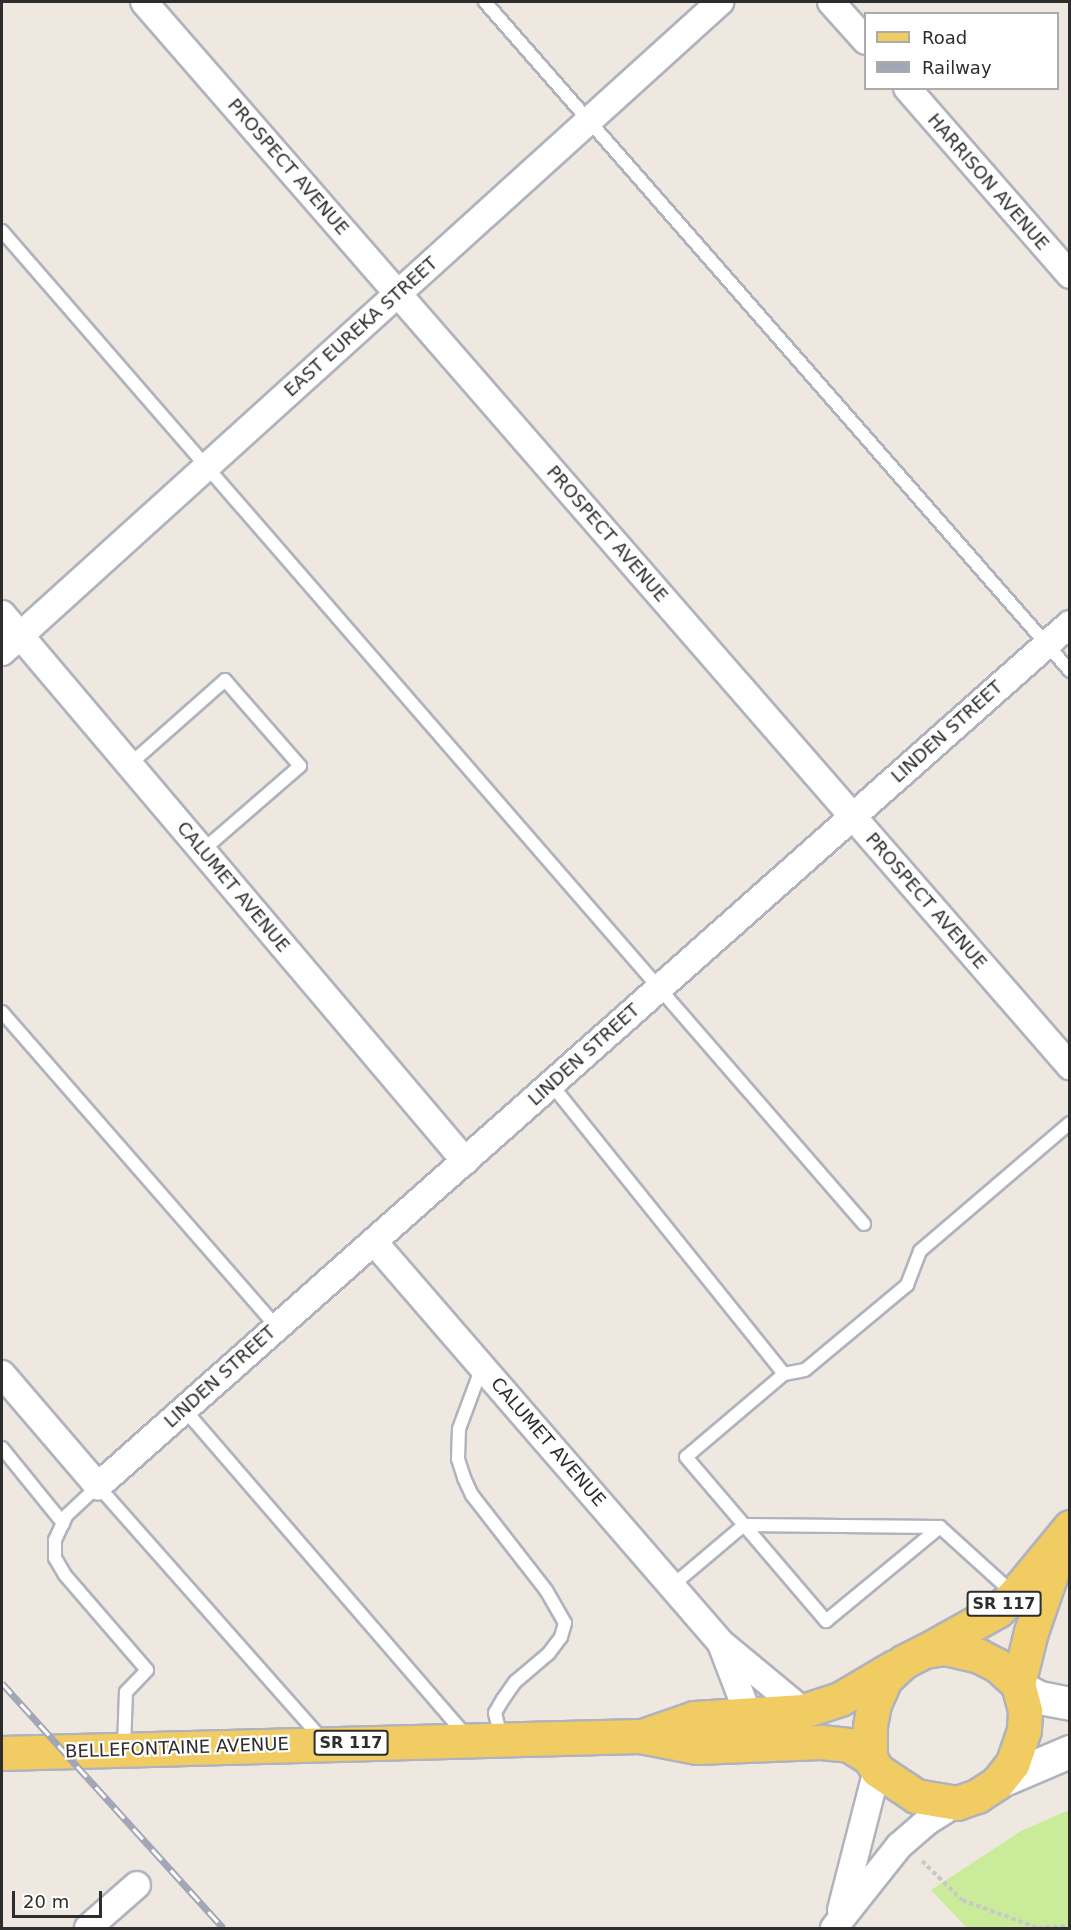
<!DOCTYPE html>
<html>
<head>
<meta charset="utf-8">
<style>
	body { margin:0 }
	#map { position:relative; width:1071px; height:1930px; overflow:hidden; background:#eee8e0; font-family:"DejaVu Sans",sans-serif }
	div>[style] { position:absolute }
	.pitch>* { inset:0; background:#caeb99 }
	.path>* { height:4px; margin-top:-2px; transform-origin:0; background:repeating-linear-gradient(90deg,#c8c8c8 0 4.5px,transparent 0 7.5px) }
	.roads { filter:drop-shadow(2px 0 #b0b3bd) drop-shadow(-2px 0 #b0b3bd) drop-shadow(0 2px #b0b3bd) drop-shadow(0 -2px #b0b3bd) }
	.service>* { height:12px; margin:-6px; padding:0 6px; transform-origin:6px; border-radius:6px; background:#fff }
	.minor>* { height:26px; margin:-13px; padding:0 13px; transform-origin:13px; border-radius:13px; background:#fff }
	.tertiary>* { height:32px; margin:-16px; padding:0 16px; transform-origin:16px; border-radius:16px; background:#fff }
	.primary>* { height:33px; margin:-16.5px; padding:0 16.5px; transform-origin:16.5px; border-radius:16.5px; background:#f0cc63 }
	.rail>* { height:7px; margin-top:-3.5px; transform-origin:0; background:repeating-linear-gradient(90deg,#fff 0 14px,#a2a6b7 0 28px); box-sizing:border-box; border-block:2px solid #a2a6b7 }
	span { translate:-50% -50%; white-space:nowrap; text-align:center; line-height:1.15; -webkit-text-stroke:4.5px #fff; paint-order:stroke }
	.shield-label span { padding:2px 4px; background:#fff; border:2px solid; border-radius:4px; -webkit-text-stroke-width:0 }
	.shield-label { font-size:16px; color:#2d2d2d; font-weight:700 }
	.street-label { font-size:18px; color:#2d2d2d }
	.frame { position:absolute; inset:0; border:3px solid #2d2d2d; pointer-events:none }
	.legend { position:absolute; left:864px; top:12px; width:195px; height:78px; box-sizing:border-box; background:#fff; border:2px solid #ababab; margin:0; padding:8px 10px; list-style:none; font-size:18px; color:#2d2d2d }
	.legend li { display:flex; align-items:center; gap:12px; height:30px }
	.legend b { width:30px; border:2px solid #ababab }
	.scale { position:absolute; left:12px; top:1891px; width:90px; height:27px; box-sizing:border-box; border:3px solid #2d2d2d; border-top:0; padding-left:8px; font-size:18px; line-height:21px; white-space:nowrap; color:#2d2d2d; -webkit-text-stroke:4px #fff; paint-order:stroke }
</style>
</head>
<body>
<div id="map">
	<div class="pitch">
		<div style="clip-path:polygon(1069px 1810px,1069px 1928px,967px 1928px,931px 1890px,1021px 1831px)"></div>
	</div>
	<div class="path">
		<div style="left:922px;top:1861px;width:56px;rotate:44.3deg"></div>
		<div style="left:962px;top:1900px;width:81px;rotate:20.2deg"></div>
		<div style="left:1038px;top:1928px;width:32px;rotate:-4deg"></div>
	</div>
	<div class="roads">
		<div class="service">
			<div style="left:485px;top:2px;width:889px;rotate:48.83deg"></div>
			<div style="left:2px;top:231px;width:1315px;rotate:49.04deg"></div>
			<div style="left:129px;top:765px;width:128px;rotate:-41.5deg"></div>
			<div style="left:225px;top:680px;width:114px;rotate:48.9deg"></div>
			<div style="left:300px;top:766px;width:130px;rotate:139.1deg"></div>
			<div style="left:2px;top:1012px;width:418px;rotate:48.9deg"></div>
			<div style="left:551px;top:1084px;width:372px;rotate:51.2deg"></div>
			<div style="left:784px;top:1374px;width:128px;rotate:139.7deg"></div>
			<div style="left:686px;top:1457px;width:216px;rotate:49.5deg"></div>
			<div style="left:826px;top:1621px;width:148px;rotate:-39.5deg"></div>
			<div style="left:482px;top:1367px;width:66px;rotate:110.4deg"></div>
			<div style="left:459px;top:1429px;width:30px;rotate:92deg"></div>
			<div style="left:458px;top:1459px;width:20px;rotate:72deg"></div>
			<div style="left:464px;top:1478px;width:19px;rotate:65deg"></div>
			<div style="left:472px;top:1495px;width:120px;rotate:52.1deg"></div>
			<div style="left:546px;top:1590px;width:38px;rotate:60deg"></div>
			<div style="left:565px;top:1623px;width:15px;rotate:106deg"></div>
			<div style="left:561px;top:1637px;width:21px;rotate:127deg"></div>
			<div style="left:548px;top:1654px;width:43px;rotate:139.7deg"></div>
			<div style="left:515px;top:1682px;width:21px;rotate:125deg"></div>
			<div style="left:503px;top:1699px;width:16px;rotate:120deg"></div>
			<div style="left:495px;top:1713px;width:25px;rotate:76deg"></div>
			<div style="left:784px;top:1374px;width:21px;rotate:-11deg"></div>
			<div style="left:805px;top:1370px;width:133px;rotate:-39.8deg"></div>
			<div style="left:907px;top:1285px;width:36px;rotate:-69deg"></div>
			<div style="left:920px;top:1251px;width:197px;rotate:-40.5deg"></div>
			<div style="left:184px;top:1409px;width:430px;rotate:49.2deg"></div>
			<div style="left:2px;top:1448px;width:97px;rotate:50.9deg"></div>
			<div style="left:673px;top:1585px;width:93px;rotate:-40.2deg"></div>
			<div style="left:744px;top:1525px;width:196px;rotate:0.6deg"></div>
			<div style="left:940px;top:1527px;width:100px;rotate:42.2deg"></div>
			<div style="left:124px;top:1748px;width:56px;rotate:-88deg"></div>
			<div style="left:126px;top:1692px;width:30px;rotate:-46deg"></div>
			<div style="left:147px;top:1670px;width:125px;rotate:-130.8deg"></div>
			<div style="left:65px;top:1575px;width:20px;rotate:-120deg"></div>
			<div style="left:55px;top:1558px;width:18px;rotate:-90deg"></div>
			<div style="left:55px;top:1540px;width:26px;rotate:-65deg"></div>
			<div style="left:66px;top:1516px;width:44px;rotate:-43.2deg"></div>
			<div style="left:98px;top:1486px;width:338px;rotate:48.5deg"></div>
		</div>
		<div class="minor">
			<div style="left:144px;top:2px;width:1411px;rotate:48.97deg"></div>
			<div style="left:831px;top:2px;width:52px;rotate:48.1deg"></div>
			<div style="left:907px;top:88px;width:248px;rotate:48.9deg"></div>
			<div style="left:2px;top:614px;width:717px;rotate:49.75deg"></div>
			<div style="left:2px;top:652px;width:969px;rotate:-42.15deg"></div>
			<div style="left:374px;top:1242px;width:530px;rotate:49.13deg"></div>
			<div style="left:721px;top:1643px;width:107px;rotate:39.7deg"></div>
			<div style="left:2px;top:1374px;width:148px;rotate:49.4deg"></div>
			<div style="left:98px;top:1486px;width:1299px;rotate:-41.57deg"></div>
			<div style="left:722px;top:1646px;width:73px;rotate:69.1deg"></div>
			<div style="left:841px;top:1910px;width:145px;rotate:-75.6deg"></div>
			<div style="left:88px;top:1928px;width:65px;rotate:-41.3deg"></div>
			<div style="left:834px;top:1928px;width:105px;rotate:-51.6deg"></div>
			<div style="left:899px;top:1846px;width:38px;rotate:-41deg"></div>
			<div style="left:928px;top:1821px;width:34px;rotate:-32deg"></div>
		</div>
		<div class="tertiary">
			<div style="left:1019px;top:1687px;width:24px;rotate:28deg"></div>
			<div style="left:1040px;top:1698px;width:31px;rotate:11deg"></div>
			<div style="left:997px;top:1783px;width:79px;rotate:-23deg"></div>
		</div>
		<div class="primary">
			<div style="left:945px;top:1648px;width:35px;rotate:13deg"></div>
			<div style="left:979px;top:1656px;width:20px;rotate:27deg"></div>
			<div style="left:997px;top:1665px;width:28px;rotate:42deg"></div>
			<div style="left:1018px;top:1684px;width:28px;rotate:75deg"></div>
			<div style="left:1025px;top:1711px;width:19px;rotate:93deg"></div>
			<div style="left:1024px;top:1730px;width:36px;rotate:109deg"></div>
			<div style="left:1012px;top:1764px;width:24px;rotate:128deg"></div>
			<div style="left:997px;top:1783px;width:24px;rotate:147deg"></div>
			<div style="left:977px;top:1796px;width:21px;rotate:161deg"></div>
			<div style="left:957px;top:1803px;width:42px;rotate:-170.3deg"></div>
			<div style="left:916px;top:1796px;width:47px;rotate:-146.3deg"></div>
			<div style="left:877px;top:1770px;width:14px;rotate:-120deg"></div>
			<div style="left:870px;top:1758px;width:32px;rotate:-90deg"></div>
			<div style="left:870px;top:1726px;width:22px;rotate:-80deg"></div>
			<div style="left:874px;top:1704px;width:27px;rotate:-66deg"></div>
			<div style="left:885px;top:1679px;width:25px;rotate:-43deg"></div>
			<div style="left:903px;top:1662px;width:25px;rotate:-27deg"></div>
			<div style="left:925px;top:1651px;width:20px;rotate:-9deg"></div>
			<div style="left:929px;top:1649px;width:78px;rotate:-29.2deg"></div>
			<div style="left:997px;top:1611px;width:23px;rotate:-43deg"></div>
			<div style="left:1014px;top:1595px;width:88px;rotate:-50.5deg"></div>
			<div style="left:1018px;top:1684px;width:54px;rotate:-76deg"></div>
			<div style="left:1031px;top:1632px;width:83px;rotate:-70.9deg"></div>
			<div style="left:642px;top:1736px;width:55px;rotate:-19.1deg"></div>
			<div style="left:694px;top:1718px;width:109px;rotate:-3.7deg"></div>
			<div style="left:803px;top:1711px;width:39px;rotate:-18deg"></div>
			<div style="left:840px;top:1699px;width:63px;rotate:-30.7deg"></div>
			<div style="left:2px;top:1753px;width:638px;rotate:-1.53deg"></div>
			<div style="left:640px;top:1736px;width:58px;rotate:10.9deg"></div>
			<div style="left:697px;top:1747px;width:124px;rotate:-2.3deg"></div>
			<div style="left:821px;top:1742px;width:28px;rotate:6deg"></div>
			<div style="left:849px;top:1745px;width:25px;rotate:32deg"></div>
		</div>
	</div>
	<div class="rail">
		<div style="left:2px;top:1683px;width:330px;rotate:47.9deg"></div>
	</div>
	<div class="shield-label">
		<span style="left:1004px;top:1604px">SR 117</span>
		<span style="left:351px;top:1743px">SR 117</span>
	</div>
	<div class="street-label">
		<span style="left:288px;top:167px;rotate:49deg">PROSPECT AVENUE</span>
		<span style="left:988px;top:182px;rotate:49deg">HARRISON AVENUE</span>
		<span style="left:361px;top:327px;rotate:-42deg">EAST EUREKA STREET</span>
		<span style="left:607px;top:534px;rotate:49deg">PROSPECT AVENUE</span>
		<span style="left:947px;top:732px;rotate:-42deg">LINDEN STREET</span>
		<span style="left:233px;top:887px;rotate:50deg">CALUMET AVENUE</span>
		<span style="left:926px;top:901px;rotate:49deg">PROSPECT AVENUE</span>
		<span style="left:584px;top:1055px;rotate:-42deg">LINDEN STREET</span>
		<span style="left:220px;top:1377px;rotate:-42deg">LINDEN STREET</span>
		<span style="left:548px;top:1442px;rotate:49deg">CALUMET AVENUE</span>
		<span style="left:177px;top:1748px;rotate:-2deg">BELLEFONTAINE AVENUE</span>
	</div>
	<div class="frame"></div>
	<ul class="legend">
	<li><b style="height:8px;background:#f0cc63"></b>Road</li>
	<li><b style="height:8px;background:#a2a6b7"></b>Railway</li>
	</ul>
	<div class="scale">20 m</div>
</div>
</body>
</html>
